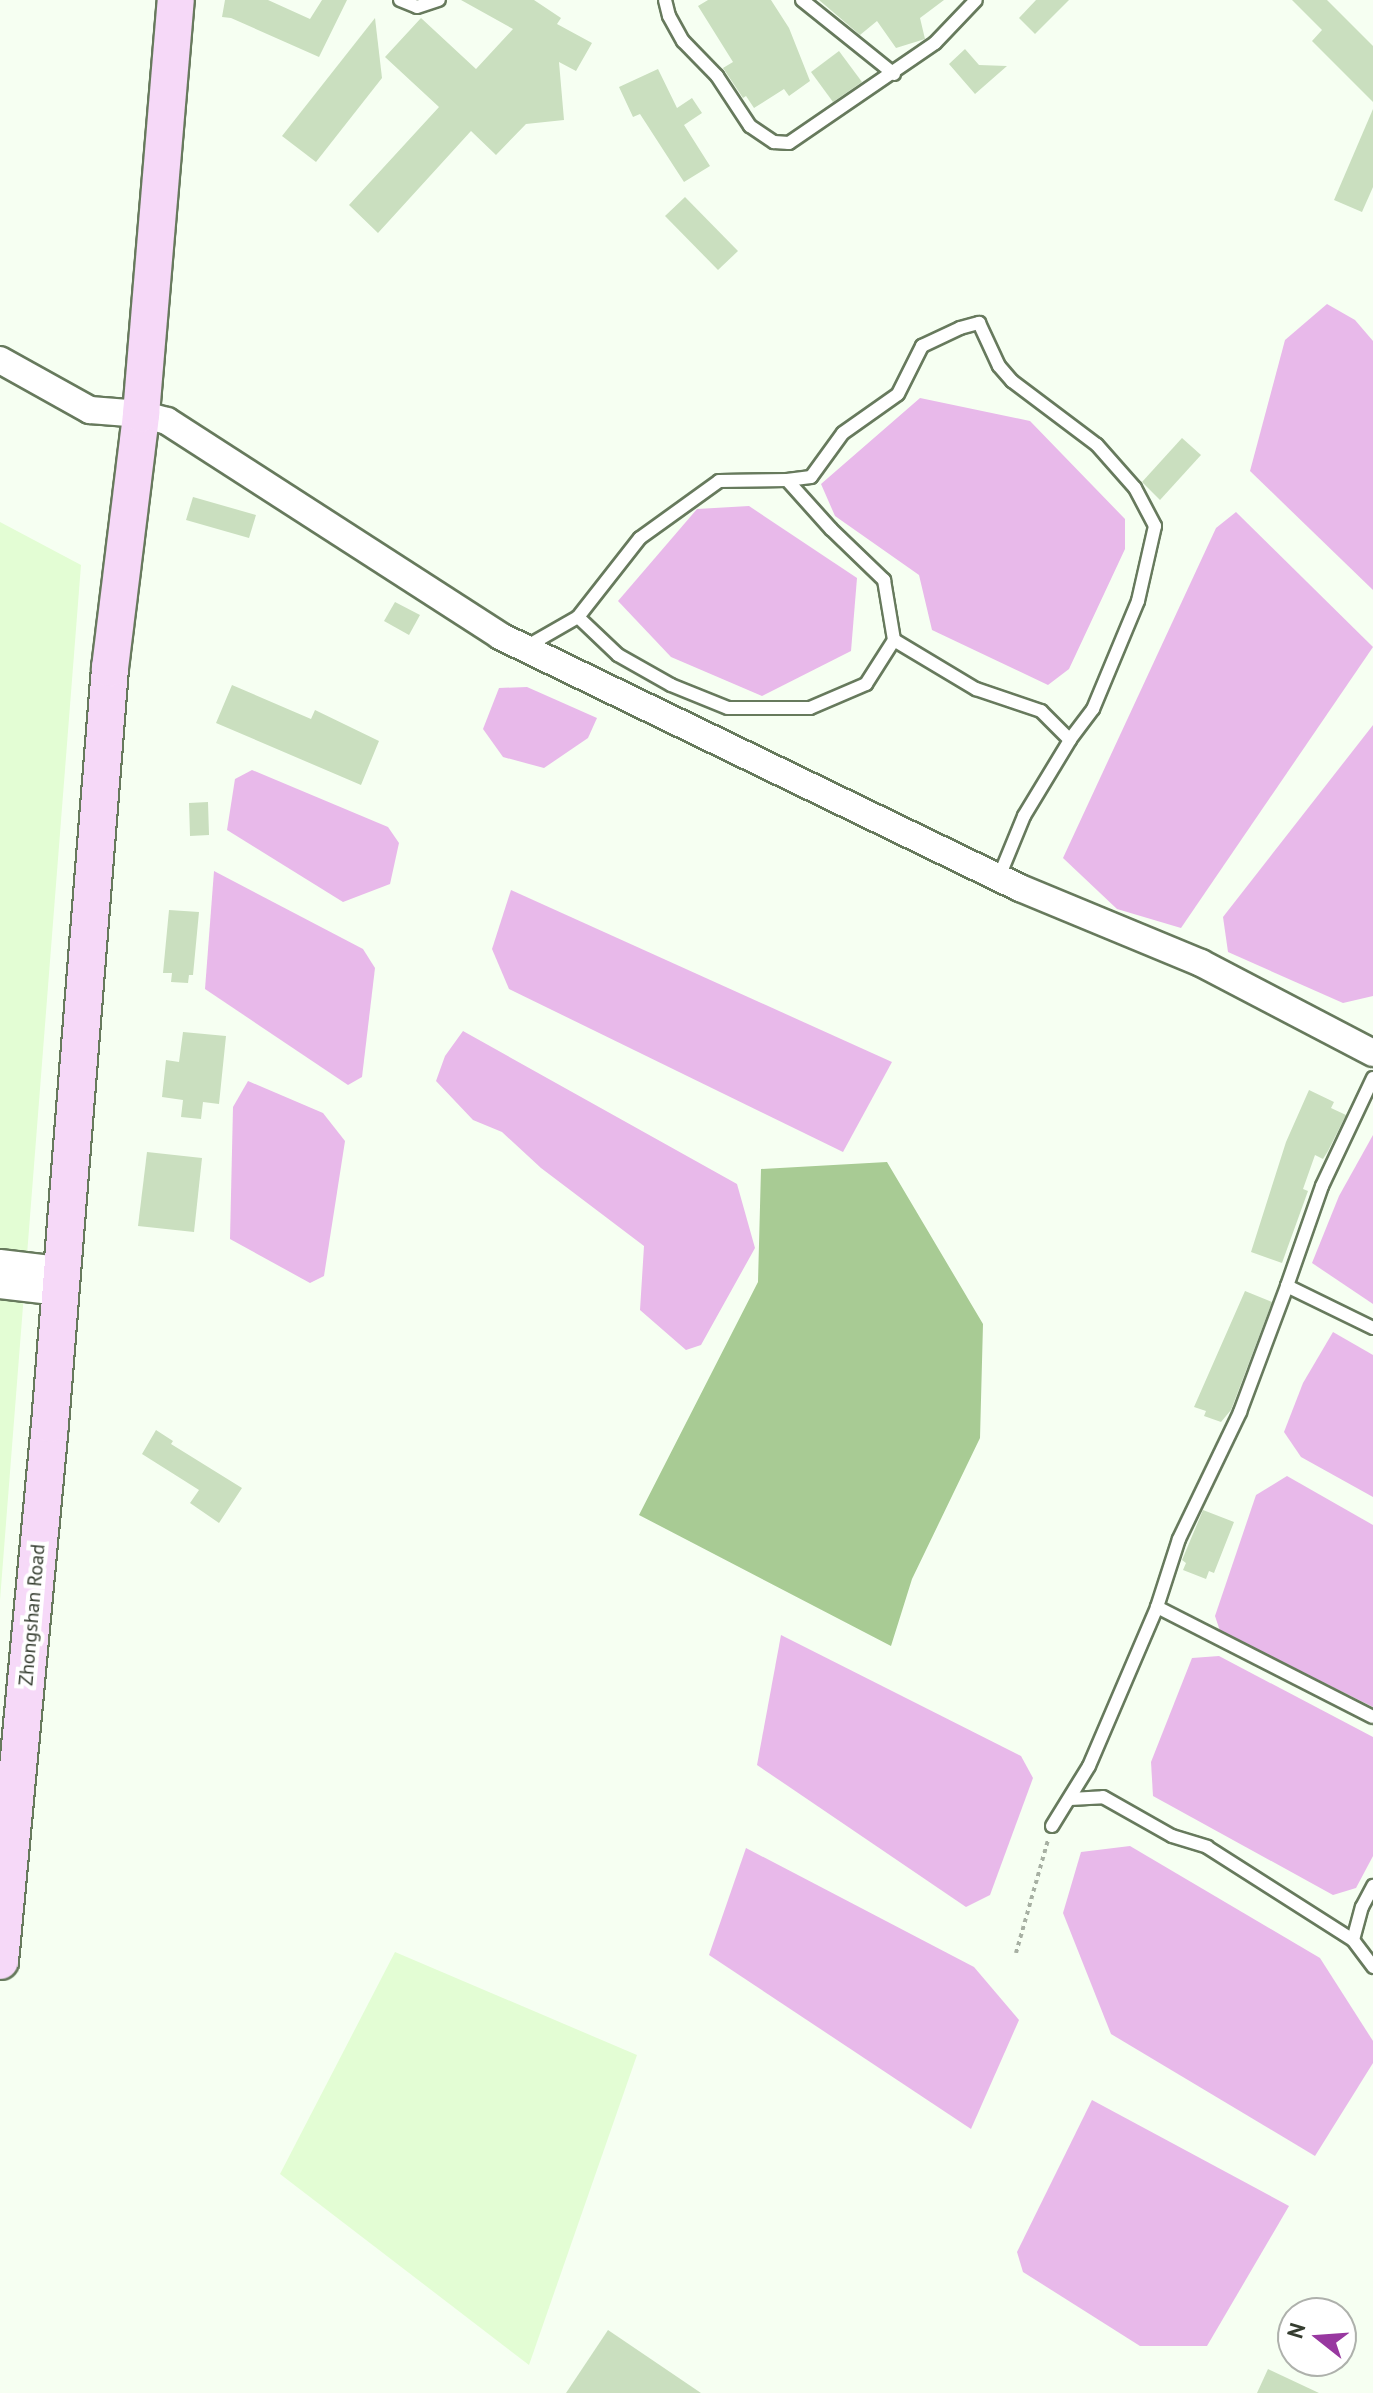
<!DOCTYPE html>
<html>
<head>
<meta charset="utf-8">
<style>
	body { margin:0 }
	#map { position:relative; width:1373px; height:2393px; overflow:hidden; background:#f6fff2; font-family:"PT Sans",sans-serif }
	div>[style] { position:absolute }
	.built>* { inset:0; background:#e3fdd4 }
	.forest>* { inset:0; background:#a8cb94 }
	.water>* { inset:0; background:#e8b9ea }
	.building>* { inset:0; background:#cadfbf }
	.path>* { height:4px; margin-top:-2px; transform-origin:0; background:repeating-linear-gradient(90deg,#a7b0a3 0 4px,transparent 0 8px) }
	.roads { filter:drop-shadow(2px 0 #677a5d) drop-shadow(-2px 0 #677a5d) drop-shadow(0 2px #677a5d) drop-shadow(0 -2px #677a5d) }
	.service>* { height:12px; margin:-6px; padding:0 6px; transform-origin:6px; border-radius:6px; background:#fff }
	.minor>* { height:26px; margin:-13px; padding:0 13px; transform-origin:13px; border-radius:13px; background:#fff }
	.secondary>* { height:36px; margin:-18px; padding:0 18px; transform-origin:18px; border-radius:18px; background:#f6d9f8 }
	span { translate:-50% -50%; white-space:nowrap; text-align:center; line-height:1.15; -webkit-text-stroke:8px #fff; paint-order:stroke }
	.street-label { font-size:20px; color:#353d30 }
	.north { position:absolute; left:1277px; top:2297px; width:80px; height:80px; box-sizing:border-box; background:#fff; border:2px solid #aeb1ac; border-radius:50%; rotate:287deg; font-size:22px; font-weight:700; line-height:32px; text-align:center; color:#353d30 }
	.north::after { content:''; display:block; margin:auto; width:28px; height:36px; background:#9838a0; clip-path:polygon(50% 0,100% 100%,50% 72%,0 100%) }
</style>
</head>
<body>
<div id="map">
	<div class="built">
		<div style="clip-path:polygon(0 522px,81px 565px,0 1600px)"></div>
		<div style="clip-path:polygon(395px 1952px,637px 2055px,529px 2365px,280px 2174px)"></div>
	</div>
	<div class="forest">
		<div style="clip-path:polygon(887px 1162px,983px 1324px,980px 1438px,912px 1579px,891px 1646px,639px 1515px,758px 1282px,761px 1169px)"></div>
	</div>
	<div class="water">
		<div style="clip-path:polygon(1327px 304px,1355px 320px,1373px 341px,1373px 590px,1250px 471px,1285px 340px)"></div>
		<div style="clip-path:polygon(920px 398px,1030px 421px,1125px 519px,1125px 549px,1069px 669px,1048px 685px,932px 630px,919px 575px,835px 516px,821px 484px)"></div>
		<div style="clip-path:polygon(749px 506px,857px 578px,851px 651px,762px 696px,671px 657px,618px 601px,697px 509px)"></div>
		<div style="clip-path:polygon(1236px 512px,1373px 647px,1181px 928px,1117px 909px,1063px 858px,1216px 528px)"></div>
		<div style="clip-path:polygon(527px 687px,597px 718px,588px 738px,544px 768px,503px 757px,483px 729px,499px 688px)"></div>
		<div style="clip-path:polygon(1373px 725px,1373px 996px,1343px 1003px,1228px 952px,1223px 917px)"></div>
		<div style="clip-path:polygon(252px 770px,388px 827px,399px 843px,390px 884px,343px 902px,227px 830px,235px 779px)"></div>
		<div style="clip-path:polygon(214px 871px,363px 949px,375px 968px,362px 1077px,348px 1085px,205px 989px)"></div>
		<div style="clip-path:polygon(511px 890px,892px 1062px,843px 1152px,509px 989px,492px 949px)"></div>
		<div style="clip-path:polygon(463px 1031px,737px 1184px,755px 1248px,701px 1345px,686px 1350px,640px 1310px,644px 1246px,541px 1168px,502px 1132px,473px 1120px,436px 1081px,445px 1056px)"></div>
		<div style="clip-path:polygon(248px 1081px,323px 1113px,345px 1141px,324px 1276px,310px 1283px,230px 1239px,233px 1107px)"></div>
		<div style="clip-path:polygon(1373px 1135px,1373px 1304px,1312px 1263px,1339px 1196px)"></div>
		<div style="clip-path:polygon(1333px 1332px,1373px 1355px,1373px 1497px,1301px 1457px,1284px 1432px,1303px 1383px)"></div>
		<div style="clip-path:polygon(1287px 1476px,1373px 1525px,1373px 1707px,1220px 1631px,1215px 1616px,1256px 1495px)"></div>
		<div style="clip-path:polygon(781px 1635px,1021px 1756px,1033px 1778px,990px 1895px,966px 1907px,757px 1765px)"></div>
		<div style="clip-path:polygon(1219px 1656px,1373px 1737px,1373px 1856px,1356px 1888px,1333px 1895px,1153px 1796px,1151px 1762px,1192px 1658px)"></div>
		<div style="clip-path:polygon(1130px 1846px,1320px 1958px,1373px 2041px,1373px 2063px,1315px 2156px,1111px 2034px,1063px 1913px,1081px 1852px)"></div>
		<div style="clip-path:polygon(746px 1848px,974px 1967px,1019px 2020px,971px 2129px,709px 1955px)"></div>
		<div style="clip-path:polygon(1092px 2100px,1289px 2206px,1207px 2346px,1140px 2346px,1023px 2272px,1017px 2252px)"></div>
	</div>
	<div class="building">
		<div style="clip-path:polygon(225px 0,268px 0,310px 19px,322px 0,347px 0,319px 57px,231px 18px,222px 17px)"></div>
		<div style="clip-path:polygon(461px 0,534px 0,561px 18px,557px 24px,592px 43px,576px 71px,559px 62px,564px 120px,526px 124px,496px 155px,471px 131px,378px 233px,349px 205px,439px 107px,385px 57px,421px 18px,476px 69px,513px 29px)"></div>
		<div style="clip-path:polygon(708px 0,771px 0,789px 28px,810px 81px,789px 96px,784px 89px,754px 108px,746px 96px,743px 98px,723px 68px,733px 62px,698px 6px)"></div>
		<div style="clip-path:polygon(819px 0,944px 0,920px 18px,925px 39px,896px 48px,877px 21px,860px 35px)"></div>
		<div style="clip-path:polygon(1036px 0,1069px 0,1035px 34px,1019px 18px)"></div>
		<div style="clip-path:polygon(1292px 0,1327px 0,1373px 46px,1373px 102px,1312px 41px,1322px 30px)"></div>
		<div style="clip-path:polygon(375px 18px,382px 78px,316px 162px,282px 136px)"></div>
		<div style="clip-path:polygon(965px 49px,979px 65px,1007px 66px,975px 94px,949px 64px)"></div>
		<div style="clip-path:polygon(839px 51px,862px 82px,833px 102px,811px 72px)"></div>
		<div style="clip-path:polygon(658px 69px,677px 108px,692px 98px,702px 113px,684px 125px,710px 166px,684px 182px,640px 114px,633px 117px,619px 87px)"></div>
		<div style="clip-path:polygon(1373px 109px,1373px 187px,1362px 212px,1334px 200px)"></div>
		<div style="clip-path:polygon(685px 197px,738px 251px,718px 270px,665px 216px)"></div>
		<div style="clip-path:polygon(1182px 438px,1201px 455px,1160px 500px,1142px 482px)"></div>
		<div style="clip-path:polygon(193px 497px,256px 515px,249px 538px,186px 520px)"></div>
		<div style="clip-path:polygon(395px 602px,420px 615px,409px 635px,384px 621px)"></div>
		<div style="clip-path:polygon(232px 685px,311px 719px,315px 710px,379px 741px,361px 785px,216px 723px)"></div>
		<div style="clip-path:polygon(208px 802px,209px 835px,190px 836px,189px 803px)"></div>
		<div style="clip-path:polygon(169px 910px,199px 912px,193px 975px,189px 975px,188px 983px,171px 982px,172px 973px,163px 973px)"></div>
		<div style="clip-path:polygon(183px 1032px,226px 1036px,219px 1104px,203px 1102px,201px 1119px,181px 1117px,183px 1100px,162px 1097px,166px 1060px,179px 1062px)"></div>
		<div style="clip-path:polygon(1309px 1090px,1334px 1102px,1331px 1108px,1346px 1115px,1328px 1151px,1323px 1159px,1315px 1155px,1303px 1189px,1308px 1191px,1282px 1263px,1251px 1252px,1286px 1142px)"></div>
		<div style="clip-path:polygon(147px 1152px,202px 1158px,194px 1232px,138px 1226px)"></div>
		<div style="clip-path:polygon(1245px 1291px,1272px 1302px,1231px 1410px,1221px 1422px,1204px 1416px,1206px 1411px,1194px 1407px)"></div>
		<div style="clip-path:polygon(156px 1430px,173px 1441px,171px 1444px,242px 1488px,219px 1523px,190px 1503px,199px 1490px,142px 1454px)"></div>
		<div style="clip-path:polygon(1203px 1510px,1234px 1522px,1214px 1573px,1209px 1571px,1206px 1579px,1183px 1570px,1186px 1563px,1182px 1560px)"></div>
		<div style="clip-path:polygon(608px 2330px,701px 2393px,566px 2393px)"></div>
		<div style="clip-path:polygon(1268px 2369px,1319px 2393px,1257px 2393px)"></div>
	</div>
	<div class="path">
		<div style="left:1016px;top:1953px;width:117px;rotate:-74.2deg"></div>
	</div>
	<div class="roads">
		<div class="service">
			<div style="left:400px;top:0;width:18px;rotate:22deg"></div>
			<div style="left:417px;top:7px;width:23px;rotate:-18deg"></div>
			<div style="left:665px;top:0;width:16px;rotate:76deg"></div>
			<div style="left:669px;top:16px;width:29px;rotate:61deg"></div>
			<div style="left:683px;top:41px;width:49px;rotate:45.8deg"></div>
			<div style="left:717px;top:76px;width:60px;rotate:56.6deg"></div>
			<div style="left:750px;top:126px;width:29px;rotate:34deg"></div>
			<div style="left:774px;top:142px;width:15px;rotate:4deg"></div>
			<div style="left:789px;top:143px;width:177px;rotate:-34.4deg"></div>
			<div style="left:935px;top:43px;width:59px;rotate:-46.4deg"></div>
			<div style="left:802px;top:0;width:118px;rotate:38.8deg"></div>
			<div style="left:787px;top:480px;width:24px;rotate:-7deg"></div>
			<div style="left:811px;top:477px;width:54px;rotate:-54deg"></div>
			<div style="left:843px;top:433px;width:67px;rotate:-35.3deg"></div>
			<div style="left:898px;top:394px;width:54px;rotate:-63.4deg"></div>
			<div style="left:922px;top:346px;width:42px;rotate:-25.3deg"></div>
			<div style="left:960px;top:328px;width:20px;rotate:-15deg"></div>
			<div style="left:979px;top:323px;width:47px;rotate:65.1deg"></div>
			<div style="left:999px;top:366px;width:20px;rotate:49deg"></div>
			<div style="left:1012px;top:381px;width:106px;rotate:37deg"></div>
			<div style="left:1097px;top:445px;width:57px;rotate:48.5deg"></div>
			<div style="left:1135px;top:488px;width:43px;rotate:62.2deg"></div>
			<div style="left:1155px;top:526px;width:77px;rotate:102.8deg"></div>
			<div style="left:1138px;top:601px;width:117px;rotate:112.6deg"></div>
			<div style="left:1093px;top:709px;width:39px;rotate:127deg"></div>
			<div style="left:578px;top:617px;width:100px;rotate:-51.9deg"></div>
			<div style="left:640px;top:538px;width:97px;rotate:-35.8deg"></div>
			<div style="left:719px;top:481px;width:68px;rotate:-0.8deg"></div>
			<div style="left:787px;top:480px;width:66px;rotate:48.1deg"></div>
			<div style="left:831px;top:529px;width:74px;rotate:43.9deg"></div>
			<div style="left:884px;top:580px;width:61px;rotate:80.5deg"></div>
			<div style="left:524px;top:648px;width:62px;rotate:-29.9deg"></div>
			<div style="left:578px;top:617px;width:55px;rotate:43.5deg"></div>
			<div style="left:618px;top:655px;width:61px;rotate:29.5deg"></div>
			<div style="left:671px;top:685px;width:61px;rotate:22deg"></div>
			<div style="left:728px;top:708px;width:82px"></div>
			<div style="left:810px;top:708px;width:61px;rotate:-23.2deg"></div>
			<div style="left:866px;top:684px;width:52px;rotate:-57.5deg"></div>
			<div style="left:894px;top:640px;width:96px;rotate:30.9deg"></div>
			<div style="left:976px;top:689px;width:69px;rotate:18.7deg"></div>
			<div style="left:1041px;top:711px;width:41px;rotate:45deg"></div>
			<div style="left:1070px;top:740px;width:89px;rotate:121.2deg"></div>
			<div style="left:1024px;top:816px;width:66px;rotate:112.3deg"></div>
			<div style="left:1373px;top:1078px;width:119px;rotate:115.3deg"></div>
			<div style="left:1322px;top:1186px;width:106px;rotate:109.3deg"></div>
			<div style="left:1287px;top:1286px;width:96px;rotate:26deg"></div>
			<div style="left:1157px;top:1607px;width:242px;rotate:27deg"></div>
			<div style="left:1070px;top:1799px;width:33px;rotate:-3deg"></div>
			<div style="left:1103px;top:1797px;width:79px;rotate:29.5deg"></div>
			<div style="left:1172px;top:1836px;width:37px;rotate:17deg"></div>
			<div style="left:1207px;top:1847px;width:173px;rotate:32.5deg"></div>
			<div style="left:1353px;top:1940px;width:34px;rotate:53deg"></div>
			<div style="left:1052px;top:1826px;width:70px;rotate:-58.3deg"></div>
			<div style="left:1089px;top:1766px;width:173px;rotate:-66.8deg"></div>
			<div style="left:1157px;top:1607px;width:71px;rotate:-72.1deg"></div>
			<div style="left:1179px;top:1539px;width:141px;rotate:-64.3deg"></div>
			<div style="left:1240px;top:1412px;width:134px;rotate:-69.5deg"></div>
			<div style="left:1353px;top:1940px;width:34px;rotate:-75deg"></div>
			<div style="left:1362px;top:1907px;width:24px;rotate:-62deg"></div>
		</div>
		<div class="minor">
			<div style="left:0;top:360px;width:103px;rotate:29.1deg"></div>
			<div style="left:90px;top:410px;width:51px;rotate:4.5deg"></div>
			<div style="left:141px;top:414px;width:27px;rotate:15deg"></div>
			<div style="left:167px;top:421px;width:396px;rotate:32.8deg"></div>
			<div style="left:500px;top:636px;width:578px;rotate:25.86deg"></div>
			<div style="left:1020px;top:888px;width:196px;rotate:22.5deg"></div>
			<div style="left:1201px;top:963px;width:194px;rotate:27.6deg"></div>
			<div style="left:0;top:1263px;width:59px;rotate:6.8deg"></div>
			<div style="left:0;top:1285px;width:58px;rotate:6.9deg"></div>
		</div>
		<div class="secondary">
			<div style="left:0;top:1961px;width:539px;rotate:-84.68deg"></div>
			<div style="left:50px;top:1424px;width:758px;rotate:-85.46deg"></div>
			<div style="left:110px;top:668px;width:256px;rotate:-83deg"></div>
			<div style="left:141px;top:414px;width:415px;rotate:-85.2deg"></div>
		</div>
	</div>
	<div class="street-label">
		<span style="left:32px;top:1615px;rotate:-85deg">Zhongshan Road</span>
	</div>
	<div class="north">N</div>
</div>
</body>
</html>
